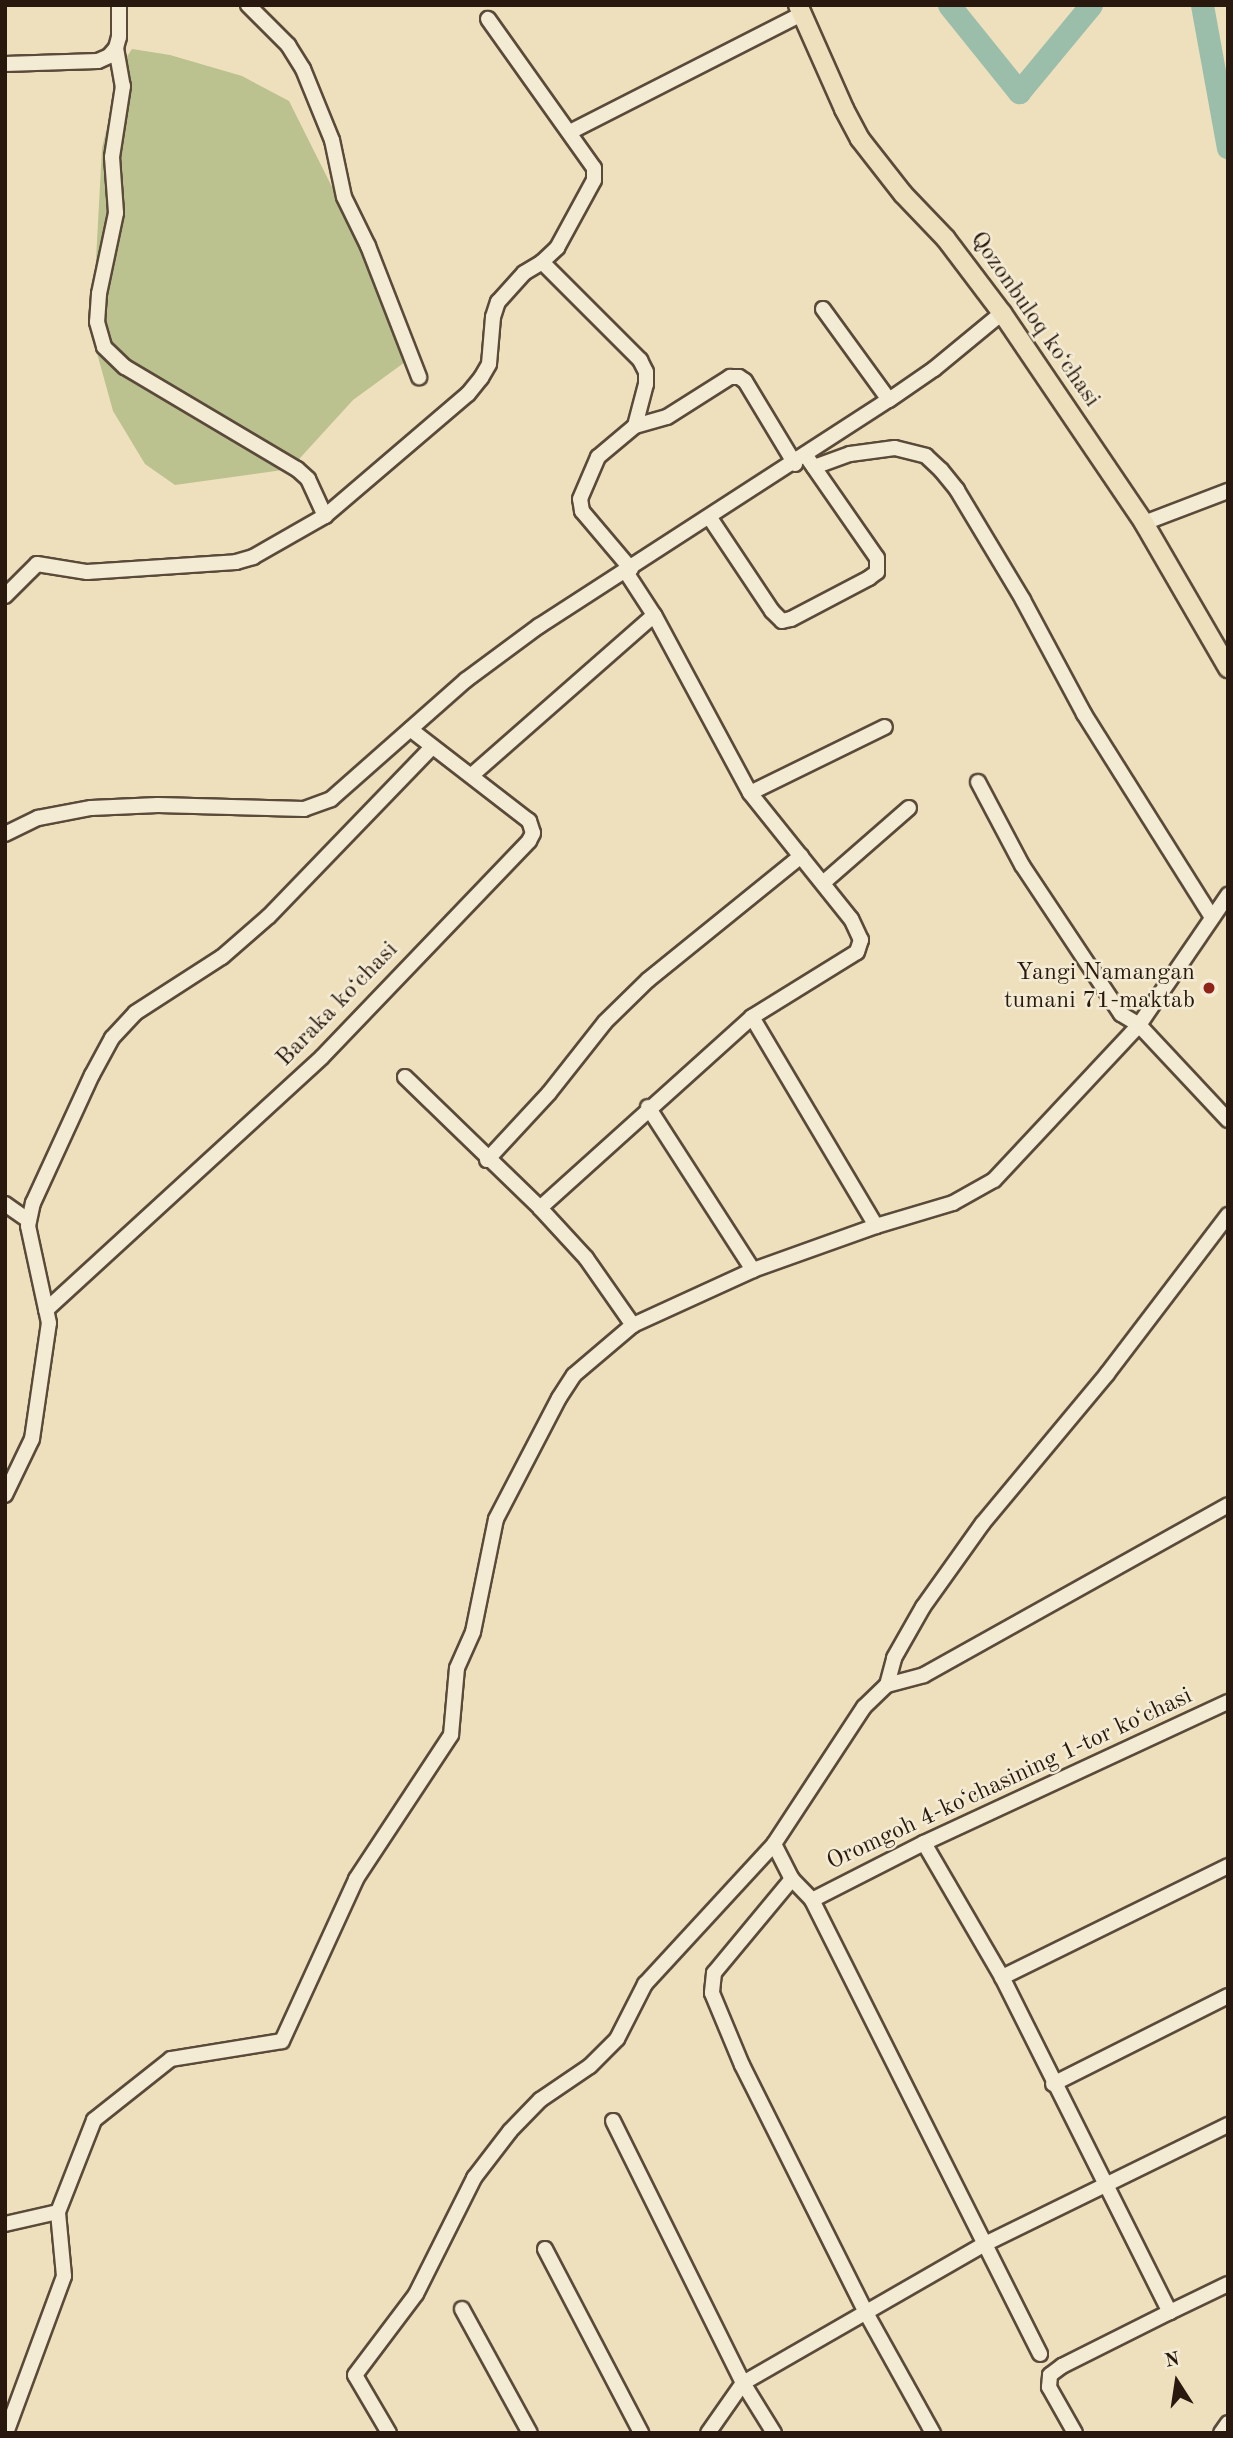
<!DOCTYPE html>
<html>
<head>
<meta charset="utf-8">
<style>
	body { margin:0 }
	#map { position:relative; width:1233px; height:2438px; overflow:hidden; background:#eee0bd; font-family:"Old Standard TT",serif }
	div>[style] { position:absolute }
	.green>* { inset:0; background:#bbc18f }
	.river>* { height:23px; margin:-11.5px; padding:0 11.5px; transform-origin:11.5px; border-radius:11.5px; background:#9bbeab }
	.roads { filter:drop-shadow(2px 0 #5a4a3a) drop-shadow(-2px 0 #5a4a3a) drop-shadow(0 2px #5a4a3a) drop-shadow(0 -2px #5a4a3a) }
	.minor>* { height:14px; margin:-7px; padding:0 7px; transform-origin:7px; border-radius:7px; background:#f4ebd4 }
	.major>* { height:18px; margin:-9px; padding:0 9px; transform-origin:9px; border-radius:9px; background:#eee0bd }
	.dots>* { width:19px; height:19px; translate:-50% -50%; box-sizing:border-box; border:4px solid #f4ebd4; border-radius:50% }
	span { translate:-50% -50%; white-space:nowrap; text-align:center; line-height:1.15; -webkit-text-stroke:5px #f4ebd4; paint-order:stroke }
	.street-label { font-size:24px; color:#28180e }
	.poi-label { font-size:24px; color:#28180e }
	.right { translate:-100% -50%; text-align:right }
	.frame { position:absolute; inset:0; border:7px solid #28180e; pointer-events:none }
	.north { position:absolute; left:1142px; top:2347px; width:70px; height:70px; -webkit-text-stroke:5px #f4ebd4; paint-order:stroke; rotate:348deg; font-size:19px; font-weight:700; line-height:28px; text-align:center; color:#28180e }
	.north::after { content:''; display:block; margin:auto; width:24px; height:32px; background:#28180e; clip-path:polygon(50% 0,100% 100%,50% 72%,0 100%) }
</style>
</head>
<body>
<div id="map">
	<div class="green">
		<div style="clip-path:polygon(132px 49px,170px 55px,242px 76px,289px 101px,361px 245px,405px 362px,353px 400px,290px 469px,175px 485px,145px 464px,113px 411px,92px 335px,102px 148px,122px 64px)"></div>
	</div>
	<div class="river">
		<div style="left:949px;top:5px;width:112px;rotate:51.2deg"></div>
		<div style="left:1019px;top:92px;width:113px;rotate:-50.4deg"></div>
		<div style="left:1202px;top:5px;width:145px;rotate:79.7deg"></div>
	</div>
	<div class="roads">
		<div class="minor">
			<div style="left:248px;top:5px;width:57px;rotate:45deg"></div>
			<div style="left:288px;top:45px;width:28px;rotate:58deg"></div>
			<div style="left:303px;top:69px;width:77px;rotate:67.8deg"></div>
			<div style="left:332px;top:140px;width:58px;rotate:78.1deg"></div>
			<div style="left:344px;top:197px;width:55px;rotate:63.9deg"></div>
			<div style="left:368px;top:246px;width:141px;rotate:68.7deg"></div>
			<div style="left:116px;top:48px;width:39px;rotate:80deg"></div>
			<div style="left:123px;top:86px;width:72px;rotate:98.8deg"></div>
			<div style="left:112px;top:157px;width:56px;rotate:85.9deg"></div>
			<div style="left:116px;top:213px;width:83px;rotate:101.9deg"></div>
			<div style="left:99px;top:294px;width:28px;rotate:94deg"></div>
			<div style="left:97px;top:322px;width:26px;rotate:74deg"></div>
			<div style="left:104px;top:347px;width:29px;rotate:44deg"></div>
			<div style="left:125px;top:367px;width:200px;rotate:30.7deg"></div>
			<div style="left:297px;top:469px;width:15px;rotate:42deg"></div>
			<div style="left:308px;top:479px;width:41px;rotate:65.3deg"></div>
			<div style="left:5px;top:64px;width:93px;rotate:-1.8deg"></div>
			<div style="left:98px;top:61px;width:12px;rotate:-24deg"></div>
			<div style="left:109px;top:56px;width:11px;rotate:-49deg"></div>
			<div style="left:116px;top:48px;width:11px;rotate:-75deg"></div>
			<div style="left:119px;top:37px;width:32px;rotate:-90deg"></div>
			<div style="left:570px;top:132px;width:260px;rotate:-27deg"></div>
			<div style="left:542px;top:262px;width:139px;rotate:45deg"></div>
			<div style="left:640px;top:360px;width:13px;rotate:63deg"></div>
			<div style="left:646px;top:372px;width:12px;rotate:90deg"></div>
			<div style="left:646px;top:384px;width:43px;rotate:104.7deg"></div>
			<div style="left:823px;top:309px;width:112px;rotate:54deg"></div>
			<div style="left:814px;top:467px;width:38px;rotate:-20deg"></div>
			<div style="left:850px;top:454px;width:45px;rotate:-7.6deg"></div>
			<div style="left:895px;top:448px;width:32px;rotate:14deg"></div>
			<div style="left:926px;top:456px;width:21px;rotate:43deg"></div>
			<div style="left:941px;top:470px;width:26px;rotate:51deg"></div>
			<div style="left:957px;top:490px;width:128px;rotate:59deg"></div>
			<div style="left:1023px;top:600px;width:129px;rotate:61.8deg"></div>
			<div style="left:1084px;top:714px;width:239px;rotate:57.8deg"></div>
			<div style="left:710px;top:518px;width:112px;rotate:56.3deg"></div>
			<div style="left:772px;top:611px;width:14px;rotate:45deg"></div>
			<div style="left:782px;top:621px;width:9px;rotate:-13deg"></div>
			<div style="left:791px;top:619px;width:88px;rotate:-27.7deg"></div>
			<div style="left:869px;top:578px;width:10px;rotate:-37deg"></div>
			<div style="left:877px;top:572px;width:14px;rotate:-90deg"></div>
			<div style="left:877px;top:558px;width:119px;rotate:-124.8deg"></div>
			<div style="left:1144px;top:523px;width:90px;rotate:-20.9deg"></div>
			<div style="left:631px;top:569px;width:76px;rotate:-130.2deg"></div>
			<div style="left:582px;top:511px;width:12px;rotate:-99deg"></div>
			<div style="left:580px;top:499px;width:46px;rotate:-66.8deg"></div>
			<div style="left:598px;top:457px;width:48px;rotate:-40deg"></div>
			<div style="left:635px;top:426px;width:33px;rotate:-16deg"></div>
			<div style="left:667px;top:417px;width:75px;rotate:-32.4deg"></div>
			<div style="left:730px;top:377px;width:9px"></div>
			<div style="left:739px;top:377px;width:7px;rotate:34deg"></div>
			<div style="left:745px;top:381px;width:97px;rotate:58.9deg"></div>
			<div style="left:5px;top:596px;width:45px;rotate:-45deg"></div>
			<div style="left:37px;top:564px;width:51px;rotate:9.1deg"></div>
			<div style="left:87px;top:572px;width:149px;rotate:-3.8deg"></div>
			<div style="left:236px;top:562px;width:18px;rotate:-16deg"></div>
			<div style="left:253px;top:557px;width:83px;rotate:-29.7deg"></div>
			<div style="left:325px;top:516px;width:188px;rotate:-40.5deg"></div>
			<div style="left:468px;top:394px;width:21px;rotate:-51deg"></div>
			<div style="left:481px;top:378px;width:16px;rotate:-60deg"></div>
			<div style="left:489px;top:364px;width:47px;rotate:-85.1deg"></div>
			<div style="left:493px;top:317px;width:16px;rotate:-72deg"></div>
			<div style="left:498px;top:302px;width:39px;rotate:-48deg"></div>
			<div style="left:524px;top:273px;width:21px;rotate:-31deg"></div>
			<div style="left:542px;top:262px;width:21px;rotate:-43deg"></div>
			<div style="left:557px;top:248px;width:77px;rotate:-61.4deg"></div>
			<div style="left:594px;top:180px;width:12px;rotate:-90deg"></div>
			<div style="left:594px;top:168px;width:183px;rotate:-125.4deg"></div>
			<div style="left:472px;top:775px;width:242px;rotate:-41.3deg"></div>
			<div style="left:978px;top:782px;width:94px;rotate:62.1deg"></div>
			<div style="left:1022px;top:865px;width:179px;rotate:56.4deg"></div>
			<div style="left:1121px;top:1014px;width:21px;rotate:31deg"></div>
			<div style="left:1139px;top:1025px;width:130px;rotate:46.9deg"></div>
			<div style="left:750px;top:793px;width:150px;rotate:-26.1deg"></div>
			<div style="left:5px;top:834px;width:37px;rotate:-26deg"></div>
			<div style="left:38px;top:818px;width:54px;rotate:-10.7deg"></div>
			<div style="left:91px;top:808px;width:67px;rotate:-2.6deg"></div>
			<div style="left:158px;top:805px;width:146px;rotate:1.6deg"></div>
			<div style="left:304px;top:809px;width:29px;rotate:-20deg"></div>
			<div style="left:331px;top:799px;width:180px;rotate:-41.4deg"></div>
			<div style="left:466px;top:680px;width:91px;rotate:-36.5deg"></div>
			<div style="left:539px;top:626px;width:417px;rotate:-32.9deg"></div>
			<div style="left:889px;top:400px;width:55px;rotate:-34.6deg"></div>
			<div style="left:934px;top:369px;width:88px;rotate:-39.5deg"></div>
			<div style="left:823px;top:883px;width:114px;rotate:-41.1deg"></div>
			<div style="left:752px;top:1017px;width:243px;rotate:59.3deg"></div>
			<div style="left:405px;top:1077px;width:188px;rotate:44.1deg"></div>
			<div style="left:540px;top:1208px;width:68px;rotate:47.4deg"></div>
			<div style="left:586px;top:1258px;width:82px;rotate:55deg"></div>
			<div style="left:648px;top:1107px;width:194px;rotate:57.2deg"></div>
			<div style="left:487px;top:1160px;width:91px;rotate:-47.2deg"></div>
			<div style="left:549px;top:1093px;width:90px;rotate:-51.7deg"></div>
			<div style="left:605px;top:1022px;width:60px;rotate:-44.3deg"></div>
			<div style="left:648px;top:980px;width:197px;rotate:-39deg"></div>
			<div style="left:5px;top:1204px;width:29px;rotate:35deg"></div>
			<div style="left:540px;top:1208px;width:285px;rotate:-42deg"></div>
			<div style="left:752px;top:1017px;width:123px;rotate:-31.8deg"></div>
			<div style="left:857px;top:952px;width:13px;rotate:-72deg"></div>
			<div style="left:861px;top:940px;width:23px;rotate:-115deg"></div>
			<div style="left:851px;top:919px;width:161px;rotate:-128.7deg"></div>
			<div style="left:750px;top:793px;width:202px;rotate:-118.3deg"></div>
			<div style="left:654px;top:615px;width:51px;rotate:-123.1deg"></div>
			<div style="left:46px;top:1310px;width:374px;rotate:-42.5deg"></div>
			<div style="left:322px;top:1057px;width:299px;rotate:-46.2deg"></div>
			<div style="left:529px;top:841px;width:9px;rotate:-63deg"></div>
			<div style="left:533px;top:833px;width:13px;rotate:-108deg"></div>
			<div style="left:529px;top:821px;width:150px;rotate:-142.3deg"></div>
			<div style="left:5px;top:1495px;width:62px;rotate:-64.3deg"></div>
			<div style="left:32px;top:1439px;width:117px;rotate:-81.7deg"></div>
			<div style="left:49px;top:1323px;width:99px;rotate:-102.2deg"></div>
			<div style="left:28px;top:1226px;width:24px;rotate:-78deg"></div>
			<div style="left:33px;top:1203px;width:141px;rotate:-65.3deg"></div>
			<div style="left:92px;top:1075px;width:42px;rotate:-61.6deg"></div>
			<div style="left:112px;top:1038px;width:34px;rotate:-47deg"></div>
			<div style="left:135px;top:1013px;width:103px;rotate:-32.8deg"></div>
			<div style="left:222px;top:957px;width:62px;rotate:-41.1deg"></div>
			<div style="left:269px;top:916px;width:235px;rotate:-46deg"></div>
			<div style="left:887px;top:1685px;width:28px;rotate:-75deg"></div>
			<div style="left:894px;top:1658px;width:59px;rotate:-60.4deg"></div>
			<div style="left:923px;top:1607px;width:103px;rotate:-54.5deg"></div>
			<div style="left:983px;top:1523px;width:194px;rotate:-50.2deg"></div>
			<div style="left:1107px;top:1374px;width:200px;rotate:-52.7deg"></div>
			<div style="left:924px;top:1843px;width:155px;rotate:59.8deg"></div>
			<div style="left:774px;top:1844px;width:39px;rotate:63deg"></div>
			<div style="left:792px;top:1879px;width:29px;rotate:46deg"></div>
			<div style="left:812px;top:1900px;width:508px;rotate:63.33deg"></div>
			<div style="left:1228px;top:1866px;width:252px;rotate:153.8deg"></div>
			<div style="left:1002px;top:1977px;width:375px;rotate:63.4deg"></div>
			<div style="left:1170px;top:2312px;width:64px;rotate:-25.8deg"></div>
			<div style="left:792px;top:1879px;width:122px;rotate:129.7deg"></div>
			<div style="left:714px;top:1973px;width:20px;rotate:96deg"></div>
			<div style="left:712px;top:1993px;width:78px;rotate:67.4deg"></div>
			<div style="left:742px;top:2065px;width:275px;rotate:63.4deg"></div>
			<div style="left:865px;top:2311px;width:140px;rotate:60.9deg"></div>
			<div style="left:812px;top:1900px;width:126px;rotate:-27deg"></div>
			<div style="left:924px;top:1843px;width:335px;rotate:-24.9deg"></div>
			<div style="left:1053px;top:2084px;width:196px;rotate:-26.7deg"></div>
			<div style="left:613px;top:2121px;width:292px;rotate:63.6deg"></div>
			<div style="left:743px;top:2383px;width:59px;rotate:58.2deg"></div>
			<div style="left:5px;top:2224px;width:54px;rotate:-12.8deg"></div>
			<div style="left:545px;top:2249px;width:208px;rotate:62.4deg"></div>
			<div style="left:462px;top:2309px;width:141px;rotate:61.3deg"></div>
			<div style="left:6px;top:2433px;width:167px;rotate:-69.7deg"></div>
			<div style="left:64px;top:2276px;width:64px;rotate:-95.4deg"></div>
			<div style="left:58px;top:2212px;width:99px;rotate:-68.6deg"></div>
			<div style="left:94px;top:2120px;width:98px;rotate:-38.4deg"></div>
			<div style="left:171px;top:2059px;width:112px;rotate:-9.2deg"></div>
			<div style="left:282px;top:2041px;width:178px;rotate:-65.4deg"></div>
			<div style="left:356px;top:1879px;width:173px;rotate:-56.6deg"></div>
			<div style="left:451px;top:1735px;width:67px;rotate:-84.9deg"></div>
			<div style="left:457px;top:1668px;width:39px;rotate:-66deg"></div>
			<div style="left:473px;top:1632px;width:115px;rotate:-78.5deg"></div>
			<div style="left:496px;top:1519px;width:136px;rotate:-62.5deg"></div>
			<div style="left:559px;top:1398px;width:27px;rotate:-57deg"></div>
			<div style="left:574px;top:1375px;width:77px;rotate:-40.3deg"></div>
			<div style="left:633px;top:1325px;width:132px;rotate:-24.6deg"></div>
			<div style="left:753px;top:1270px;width:131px;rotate:-19.7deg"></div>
			<div style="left:876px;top:1226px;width:80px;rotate:-16.6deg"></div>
			<div style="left:953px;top:1203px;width:47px;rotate:-29.3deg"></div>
			<div style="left:994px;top:1180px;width:212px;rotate:-46.9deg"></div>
			<div style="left:1139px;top:1025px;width:158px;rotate:-55.6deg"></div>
			<div style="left:389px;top:2433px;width:67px;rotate:-120.4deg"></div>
			<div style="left:355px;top:2375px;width:101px;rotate:-53deg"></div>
			<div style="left:416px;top:2294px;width:130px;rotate:-63.4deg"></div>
			<div style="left:474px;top:2178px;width:59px;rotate:-52.5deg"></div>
			<div style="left:510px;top:2131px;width:43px;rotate:-45.9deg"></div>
			<div style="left:540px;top:2100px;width:60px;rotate:-34.2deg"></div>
			<div style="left:590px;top:2066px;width:38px;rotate:-45deg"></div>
			<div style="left:617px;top:2039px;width:62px;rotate:-63deg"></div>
			<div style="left:645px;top:1984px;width:190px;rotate:-47.3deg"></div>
			<div style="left:774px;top:1844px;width:164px;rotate:-56.7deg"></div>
			<div style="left:864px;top:1707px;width:32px;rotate:-44deg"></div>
			<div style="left:887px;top:1685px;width:38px;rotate:-15deg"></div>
			<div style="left:924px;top:1675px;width:348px;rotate:-29.2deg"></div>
			<div style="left:708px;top:2433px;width:61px;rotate:-55deg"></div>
			<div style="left:743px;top:2383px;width:277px;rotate:-29.9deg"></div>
			<div style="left:983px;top:2245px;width:273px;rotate:-26.1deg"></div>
			<div style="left:1075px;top:2433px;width:53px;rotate:-119.5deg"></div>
			<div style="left:1049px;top:2387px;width:12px;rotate:-85deg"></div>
			<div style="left:1050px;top:2375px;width:15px;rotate:-37deg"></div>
			<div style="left:1062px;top:2366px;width:121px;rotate:-26.6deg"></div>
			<div style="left:1221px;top:2433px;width:12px;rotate:-55deg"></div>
		</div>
		<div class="major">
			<div style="left:798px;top:5px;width:114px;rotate:66.1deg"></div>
			<div style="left:844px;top:109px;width:34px;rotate:62deg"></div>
			<div style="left:860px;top:139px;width:70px;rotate:52deg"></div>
			<div style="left:903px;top:194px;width:62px;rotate:46.3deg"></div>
			<div style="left:946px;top:239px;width:93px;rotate:52.9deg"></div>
			<div style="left:1002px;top:313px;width:254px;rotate:55.9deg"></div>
			<div style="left:1144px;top:523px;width:168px;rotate:59.9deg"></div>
		</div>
	</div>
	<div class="dots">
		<div style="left:1209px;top:988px;background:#8f2418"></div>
	</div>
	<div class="street-label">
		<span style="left:1034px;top:320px;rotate:55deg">Qozonbuloq koʻchasi</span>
		<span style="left:338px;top:1005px;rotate:-46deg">Baraka koʻchasi</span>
		<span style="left:1010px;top:1780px;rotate:-25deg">Oromgoh 4-koʻchasining 1-tor koʻchasi</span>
	</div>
	<div class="poi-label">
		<span class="right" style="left:1195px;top:988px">Yangi Namangan<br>tumani 71-maktab</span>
	</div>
	<div class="frame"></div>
	<div class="north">N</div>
</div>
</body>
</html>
